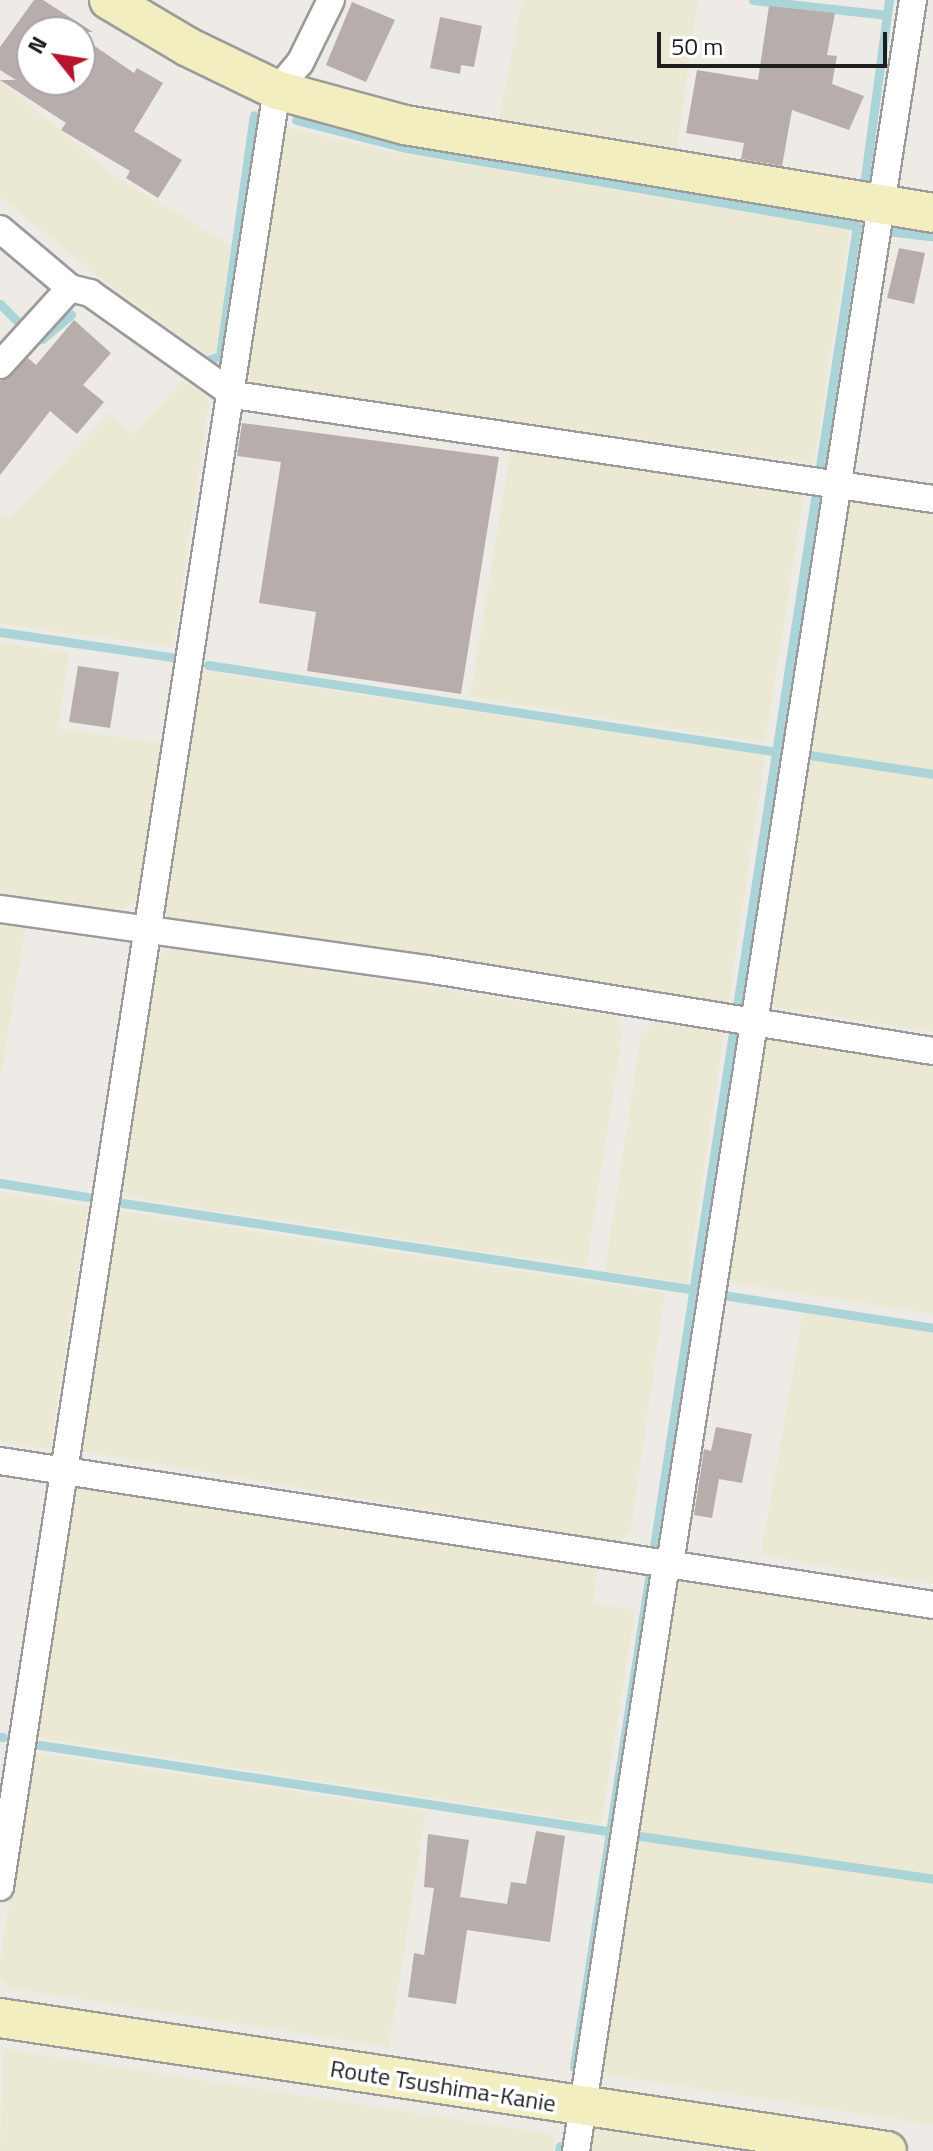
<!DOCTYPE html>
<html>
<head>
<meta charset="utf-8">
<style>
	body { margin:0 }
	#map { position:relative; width:933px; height:2151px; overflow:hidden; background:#eeeae5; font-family:"Titillium Web",sans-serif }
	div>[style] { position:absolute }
	.farmland>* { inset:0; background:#ebe9d3 }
	.stream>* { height:9px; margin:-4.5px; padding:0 4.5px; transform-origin:4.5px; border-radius:4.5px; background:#aad4d7 }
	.building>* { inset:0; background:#b7aeab }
	.roads { filter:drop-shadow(2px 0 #9b9b9b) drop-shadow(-2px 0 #9b9b9b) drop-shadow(0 2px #9b9b9b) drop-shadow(0 -2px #9b9b9b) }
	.street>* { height:26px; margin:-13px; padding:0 13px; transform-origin:13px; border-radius:13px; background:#fff }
	.secondary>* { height:38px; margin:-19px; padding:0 19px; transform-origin:19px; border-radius:19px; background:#f3eebf }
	span { translate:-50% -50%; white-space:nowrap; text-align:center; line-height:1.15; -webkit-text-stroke:7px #fff; paint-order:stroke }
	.street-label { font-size:24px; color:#1e1e1e }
	.north { position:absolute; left:16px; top:16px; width:80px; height:80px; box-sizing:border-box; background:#fff; border:2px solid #a5a5a5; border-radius:50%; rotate:300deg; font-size:22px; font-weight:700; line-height:32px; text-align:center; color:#1e1e1e }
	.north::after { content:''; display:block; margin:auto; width:28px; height:36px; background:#b7152d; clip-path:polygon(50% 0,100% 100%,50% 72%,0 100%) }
	.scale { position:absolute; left:657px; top:32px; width:230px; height:36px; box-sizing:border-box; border:4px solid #1e1e1e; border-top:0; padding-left:10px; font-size:24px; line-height:28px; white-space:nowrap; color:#1e1e1e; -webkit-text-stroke:6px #fff; paint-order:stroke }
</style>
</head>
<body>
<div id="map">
	<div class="farmland">
		<div style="clip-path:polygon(522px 0,698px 0,676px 154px,498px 123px)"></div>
		<div style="clip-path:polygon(0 80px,109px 172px,231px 245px,216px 354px,206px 355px,103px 280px,0 197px)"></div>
		<div style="clip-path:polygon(283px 126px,386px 151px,850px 230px,814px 464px,257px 385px,247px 374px)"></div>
		<div style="clip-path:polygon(182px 381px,201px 391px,209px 403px,173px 647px,0 624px,0 513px,10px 519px,109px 413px,134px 434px)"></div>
		<div style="clip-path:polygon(511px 449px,804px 495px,765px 743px,470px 697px)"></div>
		<div style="clip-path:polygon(842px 494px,933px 508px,933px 1032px,761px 1005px)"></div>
		<div style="clip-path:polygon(0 642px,69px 653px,58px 728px,162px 743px,136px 901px,120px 911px,0 894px)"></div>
		<div style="clip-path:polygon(202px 671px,765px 755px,728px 1005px,174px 922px,161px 911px)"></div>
		<div style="clip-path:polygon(0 921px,26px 926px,0 1082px)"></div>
		<div style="clip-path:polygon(171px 948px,616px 1016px,623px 1030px,586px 1267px,115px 1195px,154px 960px)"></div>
		<div style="clip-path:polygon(655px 1022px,724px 1033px,687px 1283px,605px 1271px,641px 1034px)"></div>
		<div style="clip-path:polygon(768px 1033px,933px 1059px,933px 1314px,721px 1281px,755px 1044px)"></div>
		<div style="clip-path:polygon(0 1192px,88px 1206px,50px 1449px,0 1442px)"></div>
		<div style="clip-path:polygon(113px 1210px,665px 1293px,631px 1529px,619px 1542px,76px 1450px)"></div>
		<div style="clip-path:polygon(803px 1313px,933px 1333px,933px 1584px,761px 1555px)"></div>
		<div style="clip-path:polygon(72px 1474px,599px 1565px,593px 1604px,635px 1610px,601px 1824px,33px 1737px)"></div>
		<div style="clip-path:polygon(677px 1569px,933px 1610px,933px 2125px,595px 2073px)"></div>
		<div style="clip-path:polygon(31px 1752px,426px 1811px,389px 2047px,10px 1988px,0 1975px,0 1964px)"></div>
		<div style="clip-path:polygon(3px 2049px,556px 2135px,553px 2151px,0 2151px)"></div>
		<div style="clip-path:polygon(587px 2128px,733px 2151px,583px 2151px)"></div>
	</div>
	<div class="stream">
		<div style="left:753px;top:0;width:135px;rotate:6.4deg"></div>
		<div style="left:296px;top:120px;width:114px;rotate:14.3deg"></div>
		<div style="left:406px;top:148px;width:458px;rotate:9.8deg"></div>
		<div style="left:857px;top:226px;width:1863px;rotate:98.74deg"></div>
		<div style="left:864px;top:185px;width:187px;rotate:-82.3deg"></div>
		<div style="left:895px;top:232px;width:38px;rotate:7deg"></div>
		<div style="left:0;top:304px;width:25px;rotate:45deg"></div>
		<div style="left:42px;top:339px;width:38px;rotate:-40deg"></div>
		<div style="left:199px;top:358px;width:6px;rotate:31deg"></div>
		<div style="left:204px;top:361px;width:17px;rotate:-17deg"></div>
		<div style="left:220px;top:356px;width:243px;rotate:-82deg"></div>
		<div style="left:0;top:632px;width:174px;rotate:8.3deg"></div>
		<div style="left:208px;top:665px;width:577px;rotate:8.68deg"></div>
		<div style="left:809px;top:755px;width:125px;rotate:8.7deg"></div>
		<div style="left:0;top:1183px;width:88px;rotate:9.1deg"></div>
		<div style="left:123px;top:1203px;width:580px;rotate:8.63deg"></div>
		<div style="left:723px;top:1295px;width:213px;rotate:8.9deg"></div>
		<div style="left:0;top:1737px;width:3px"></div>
		<div style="left:40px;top:1745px;width:580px;rotate:8.63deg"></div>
		<div style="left:640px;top:1836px;width:296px;rotate:8.3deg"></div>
		<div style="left:559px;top:2151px;width:5px;rotate:-79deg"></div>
	</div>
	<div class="building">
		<div style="clip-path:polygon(34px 0,43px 0,93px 32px,32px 32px,32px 80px,80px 80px,80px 36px,134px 73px,137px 68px,163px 83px,134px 131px,182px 160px,158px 198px,126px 178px,130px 171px,61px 130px,66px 123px,0 80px,16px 80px,0 70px,0 47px)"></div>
		<div style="clip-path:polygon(352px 2px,395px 20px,366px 82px,326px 65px)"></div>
		<div style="clip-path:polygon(769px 6px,835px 13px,827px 55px,837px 56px,832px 84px,864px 96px,849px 130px,792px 110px,782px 166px,741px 159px,744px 143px,686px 133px,697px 70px,758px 80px)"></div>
		<div style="clip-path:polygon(440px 17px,482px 26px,474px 67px,461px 65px,460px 74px,430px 68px)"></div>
		<div style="clip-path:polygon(899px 248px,925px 253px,914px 304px,887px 298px)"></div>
		<div style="clip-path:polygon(74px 320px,111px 353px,83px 385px,104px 402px,77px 434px,50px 411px,0 475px,0 381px,28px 358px,36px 365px)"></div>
		<div style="clip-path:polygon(242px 423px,499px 457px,461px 694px,307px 671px,316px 612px,259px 603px,281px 462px,237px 456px)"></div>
		<div style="clip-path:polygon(78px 666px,119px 672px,110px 728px,69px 722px)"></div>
		<div style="clip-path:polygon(716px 1427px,752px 1434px,742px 1483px,719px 1479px,712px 1518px,694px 1515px,704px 1449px,711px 1451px)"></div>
		<div style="clip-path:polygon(536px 1831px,565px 1836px,550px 1942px,467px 1930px,456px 2004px,408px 1997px,414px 1953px,424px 1955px,434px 1888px,424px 1887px,428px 1834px,469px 1840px,460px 1897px,507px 1904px,511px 1882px,526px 1884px)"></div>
	</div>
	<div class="roads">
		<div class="street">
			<div style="left:0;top:229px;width:92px;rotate:40.1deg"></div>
			<div style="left:70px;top:288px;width:21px;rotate:14deg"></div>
			<div style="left:90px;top:293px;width:176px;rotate:35.3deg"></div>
			<div style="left:234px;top:395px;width:707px;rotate:8.46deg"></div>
			<div style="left:0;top:365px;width:104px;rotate:-47.7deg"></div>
			<div style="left:0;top:909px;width:431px;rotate:8deg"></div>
			<div style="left:427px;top:969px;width:513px;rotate:9.21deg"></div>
			<div style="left:0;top:1461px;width:944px;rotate:8.77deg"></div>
			<div style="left:670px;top:1564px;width:1583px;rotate:-81.17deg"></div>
			<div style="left:0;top:1887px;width:1818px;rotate:-81.24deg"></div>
			<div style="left:277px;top:90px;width:35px;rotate:-50deg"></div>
			<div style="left:300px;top:63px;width:70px;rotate:-63.8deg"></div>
			<div style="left:576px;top:2151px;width:594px;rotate:-81.28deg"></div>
		</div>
		<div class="secondary">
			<div style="left:109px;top:0;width:92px;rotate:30.7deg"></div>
			<div style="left:188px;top:47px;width:99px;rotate:25.8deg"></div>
			<div style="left:277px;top:90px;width:133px;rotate:15.3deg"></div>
			<div style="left:405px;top:125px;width:535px;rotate:9.46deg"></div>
			<div style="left:0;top:2018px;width:897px;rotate:8.53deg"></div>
		</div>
	</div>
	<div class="street-label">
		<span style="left:443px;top:2086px;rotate:9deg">Route Tsushima-Kanie</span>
	</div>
	<div class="north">N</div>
	<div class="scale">50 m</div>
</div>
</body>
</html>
